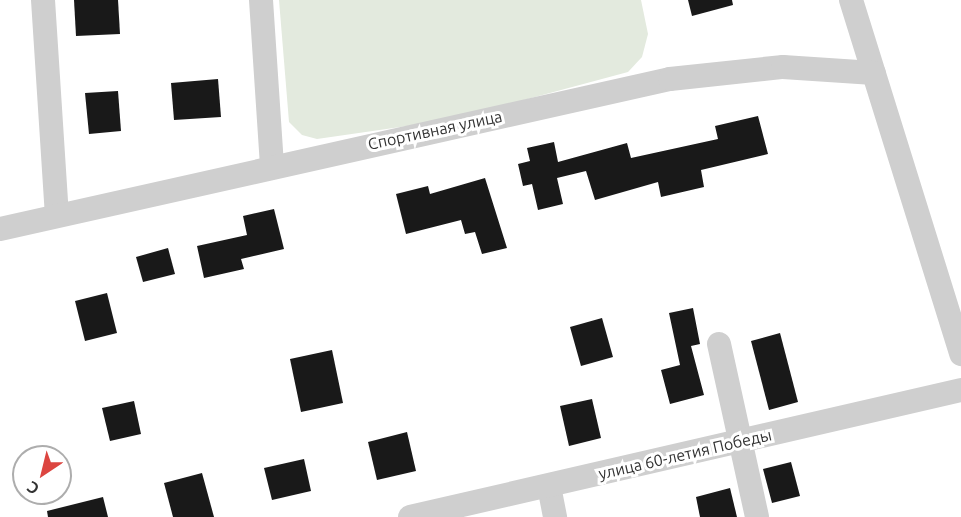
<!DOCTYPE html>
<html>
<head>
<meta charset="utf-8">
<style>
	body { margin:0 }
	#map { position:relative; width:961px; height:517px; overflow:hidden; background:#fff; font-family:Ubuntu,sans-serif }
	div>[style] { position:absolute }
	.green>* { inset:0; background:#e3eade }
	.building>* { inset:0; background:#191919 }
	.minor>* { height:24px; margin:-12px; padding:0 12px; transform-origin:12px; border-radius:12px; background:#cfcfcf }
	span { translate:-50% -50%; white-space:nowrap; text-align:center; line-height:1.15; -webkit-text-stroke:6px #fff; paint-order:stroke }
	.street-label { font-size:16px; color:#323232 }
	.north { position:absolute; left:12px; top:445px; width:60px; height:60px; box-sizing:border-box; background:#fff; border:2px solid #adadad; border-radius:50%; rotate:215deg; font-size:16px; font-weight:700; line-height:24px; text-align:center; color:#323232 }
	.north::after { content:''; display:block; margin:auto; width:21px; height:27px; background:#dc4540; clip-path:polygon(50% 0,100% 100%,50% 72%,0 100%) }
</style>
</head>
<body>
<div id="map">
	<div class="green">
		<div style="clip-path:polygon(279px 0,641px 0,648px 34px,642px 57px,628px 72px,449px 120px,317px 139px,302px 135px,289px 122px)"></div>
	</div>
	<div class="building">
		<div style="clip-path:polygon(74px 0,118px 0,120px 34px,76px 36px)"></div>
		<div style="clip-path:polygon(688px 0,732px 0,733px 5px,692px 16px)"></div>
		<div style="clip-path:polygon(218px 79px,221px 117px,174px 120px,171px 83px)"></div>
		<div style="clip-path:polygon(118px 91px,121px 131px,89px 134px,85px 93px)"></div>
		<div style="clip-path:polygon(758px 116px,768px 154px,701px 170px,704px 187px,661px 197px,658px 182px,595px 200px,586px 171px,557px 178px,563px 204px,538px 210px,532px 184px,523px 186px,518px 164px,530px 161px,527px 148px,554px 142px,558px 162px,627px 143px,631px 158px,718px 139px,715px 126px)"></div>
		<div style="clip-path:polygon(485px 178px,507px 248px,482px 254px,475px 232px,465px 234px,461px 220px,406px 234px,396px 194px,428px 186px,430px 194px)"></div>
		<div style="clip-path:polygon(274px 209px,284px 249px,241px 259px,244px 269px,204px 278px,197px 246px,247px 235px,243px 216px)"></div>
		<div style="clip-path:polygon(168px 248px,175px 274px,143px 282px,136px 257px)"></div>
		<div style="clip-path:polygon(107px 293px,117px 333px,85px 341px,75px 301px)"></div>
		<div style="clip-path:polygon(693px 308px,700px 344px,691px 346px,704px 395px,670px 404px,661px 370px,680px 365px,669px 313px)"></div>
		<div style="clip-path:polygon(602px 318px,613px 357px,581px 366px,570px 327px)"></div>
		<div style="clip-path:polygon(780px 333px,798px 402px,769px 410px,751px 341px)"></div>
		<div style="clip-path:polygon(332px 350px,343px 403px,301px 412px,290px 359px)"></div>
		<div style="clip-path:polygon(592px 399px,601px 438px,569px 446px,560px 406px)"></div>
		<div style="clip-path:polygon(134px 401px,141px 434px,110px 441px,102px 408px)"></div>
		<div style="clip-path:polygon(407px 432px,416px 471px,377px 480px,368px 442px)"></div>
		<div style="clip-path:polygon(304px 459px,311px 491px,272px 500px,264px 468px)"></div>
		<div style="clip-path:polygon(791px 462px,800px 496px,772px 503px,763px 469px)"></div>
		<div style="clip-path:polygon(202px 473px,214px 517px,173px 517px,164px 483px)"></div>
		<div style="clip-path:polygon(730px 488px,737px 517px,700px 517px,696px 497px)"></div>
		<div style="clip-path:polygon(103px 497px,108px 517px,48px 517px,47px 511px)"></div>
	</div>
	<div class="minor">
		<div style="left:43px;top:0;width:214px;rotate:86.3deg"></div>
		<div style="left:261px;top:0;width:165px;rotate:86.2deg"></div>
		<div style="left:851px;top:0;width:371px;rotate:72.7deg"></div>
		<div style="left:0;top:229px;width:687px;rotate:-12.62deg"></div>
		<div style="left:670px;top:79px;width:114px;rotate:-6.1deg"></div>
		<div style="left:783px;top:67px;width:91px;rotate:3.8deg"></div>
		<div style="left:719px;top:344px;width:177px;rotate:77.6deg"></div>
		<div style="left:549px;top:486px;width:32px;rotate:79deg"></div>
		<div style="left:410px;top:517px;width:565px;rotate:-12.98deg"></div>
	</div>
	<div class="street-label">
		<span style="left:435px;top:130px;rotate:-12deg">Спортивная улица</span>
		<span style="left:685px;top:454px;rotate:-13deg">улица 60-летия Победы</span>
	</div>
	<div class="north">С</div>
</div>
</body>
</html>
